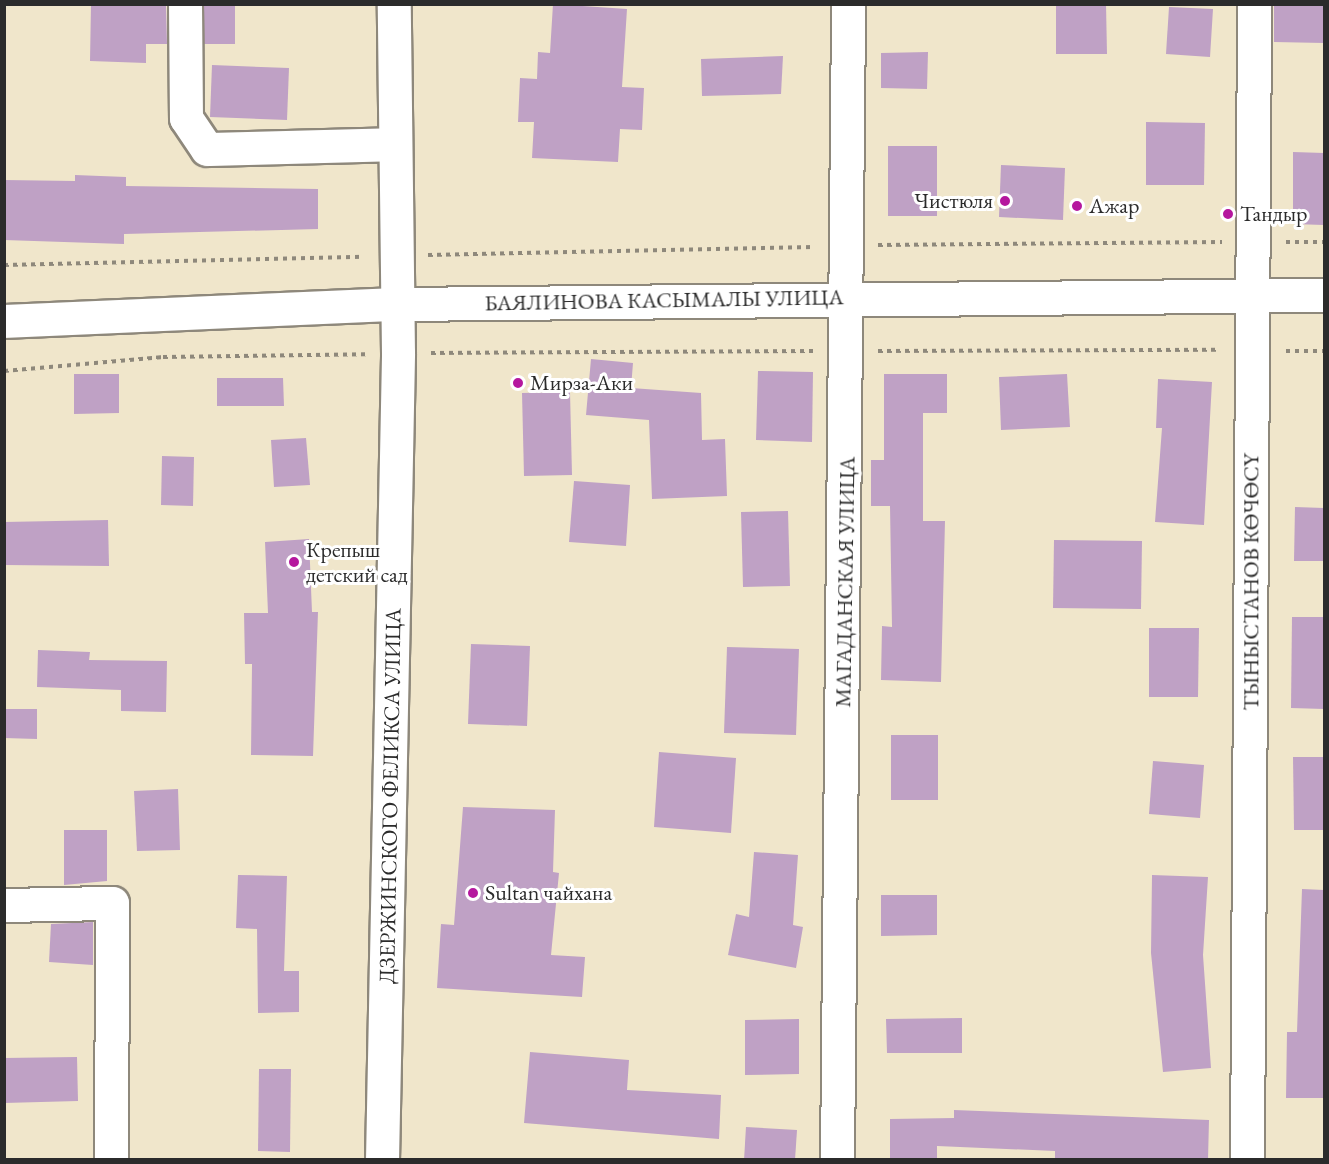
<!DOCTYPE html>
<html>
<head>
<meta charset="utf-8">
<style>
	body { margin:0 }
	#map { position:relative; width:1329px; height:1164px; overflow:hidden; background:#f0e6cb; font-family:"EB Garamond",serif }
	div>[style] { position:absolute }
	.building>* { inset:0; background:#bfa1c5 }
	.path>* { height:4px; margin-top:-2px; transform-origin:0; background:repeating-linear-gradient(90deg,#8e887b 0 4.5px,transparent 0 9px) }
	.roads { filter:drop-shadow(2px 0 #8e887b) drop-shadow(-2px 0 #8e887b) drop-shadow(0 2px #8e887b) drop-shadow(0 -2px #8e887b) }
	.street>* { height:33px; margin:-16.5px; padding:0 16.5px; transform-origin:16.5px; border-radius:16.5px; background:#fff }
	.secondary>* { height:33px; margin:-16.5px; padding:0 16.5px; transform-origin:16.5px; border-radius:16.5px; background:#fff }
	.dots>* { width:16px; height:16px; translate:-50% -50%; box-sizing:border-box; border:3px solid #fff; border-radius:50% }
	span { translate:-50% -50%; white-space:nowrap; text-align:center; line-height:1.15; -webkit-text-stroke:6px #fff; paint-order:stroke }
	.poi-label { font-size:22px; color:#2b2b2b }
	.right { translate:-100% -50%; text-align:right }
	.left { translate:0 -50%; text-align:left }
	.street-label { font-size:22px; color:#2b2b2b }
	.frame { position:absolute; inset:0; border:6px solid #2b2b2b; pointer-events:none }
</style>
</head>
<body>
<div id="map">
	<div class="building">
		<div style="clip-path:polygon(91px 4px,166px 4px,167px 44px,146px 44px,146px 63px,90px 61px)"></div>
		<div style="clip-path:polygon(204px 4px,235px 4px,235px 44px,204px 44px)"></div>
		<div style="clip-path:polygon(553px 4px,627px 9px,622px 87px,644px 88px,642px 130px,620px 129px,618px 162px,532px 158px,534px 122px,518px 122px,520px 78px,537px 79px,538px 52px,550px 53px)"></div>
		<div style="clip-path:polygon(1056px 4px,1106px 4px,1107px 54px,1056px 54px)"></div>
		<div style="clip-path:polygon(1274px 4px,1324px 4px,1324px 43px,1274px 42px)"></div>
		<div style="clip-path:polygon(1169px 7px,1213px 9px,1210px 57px,1166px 54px)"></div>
		<div style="clip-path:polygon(928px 52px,927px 89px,881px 88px,881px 53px)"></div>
		<div style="clip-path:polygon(783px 56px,781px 94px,702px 96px,701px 59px)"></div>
		<div style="clip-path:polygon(212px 65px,289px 68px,287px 120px,210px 117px)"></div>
		<div style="clip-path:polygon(1146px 122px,1205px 123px,1204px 185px,1146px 185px)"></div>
		<div style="clip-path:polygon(888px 146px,937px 146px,937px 216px,888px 216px)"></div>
		<div style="clip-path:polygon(1293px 152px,1324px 153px,1324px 225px,1293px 224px)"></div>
		<div style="clip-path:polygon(1001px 165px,1065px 168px,1063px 220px,999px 217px)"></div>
		<div style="clip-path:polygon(75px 175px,126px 177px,126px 186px,318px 189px,318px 229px,124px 234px,124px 244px,4px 240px,4px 180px,75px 181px)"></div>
		<div style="clip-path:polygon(591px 359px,633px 363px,631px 388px,701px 393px,702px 440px,725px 439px,727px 496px,652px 499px,649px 420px,586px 415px)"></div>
		<div style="clip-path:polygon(758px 371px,813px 372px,812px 442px,756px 440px)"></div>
		<div style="clip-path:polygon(74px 374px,119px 374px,119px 413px,74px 414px)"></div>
		<div style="clip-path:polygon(884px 374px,947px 374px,947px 413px,923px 413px,923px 521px,945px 521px,941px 682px,881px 680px,882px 626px,892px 627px,890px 506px,871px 506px,871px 460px,884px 460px)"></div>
		<div style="clip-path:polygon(1067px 374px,1070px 427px,1001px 430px,999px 377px)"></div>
		<div style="clip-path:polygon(217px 378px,283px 378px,284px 406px,217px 406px)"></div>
		<div style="clip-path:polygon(1158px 379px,1212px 382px,1204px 525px,1155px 522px,1162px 428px,1156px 428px)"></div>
		<div style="clip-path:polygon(570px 392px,572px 475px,524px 476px,522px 393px)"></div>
		<div style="clip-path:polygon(306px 438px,310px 485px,274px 487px,271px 440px)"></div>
		<div style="clip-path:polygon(162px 456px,194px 457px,193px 506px,161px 505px)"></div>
		<div style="clip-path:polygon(574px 481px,630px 485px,626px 546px,569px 542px)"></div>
		<div style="clip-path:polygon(1295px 507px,1324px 508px,1324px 561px,1294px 561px)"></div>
		<div style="clip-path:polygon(788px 511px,790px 586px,743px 587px,741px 512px)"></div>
		<div style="clip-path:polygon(108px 520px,109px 566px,4px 565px,4px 522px)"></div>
		<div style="clip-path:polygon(309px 539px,312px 612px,318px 612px,313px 756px,251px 755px,252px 664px,245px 664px,244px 613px,268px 613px,265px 542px)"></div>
		<div style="clip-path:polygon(1054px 540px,1142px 541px,1141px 609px,1053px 608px)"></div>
		<div style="clip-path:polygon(1292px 617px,1324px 617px,1324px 709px,1291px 708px)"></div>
		<div style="clip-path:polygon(1149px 628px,1199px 628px,1198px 697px,1149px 697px)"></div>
		<div style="clip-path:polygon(471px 644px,530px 646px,527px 726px,468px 724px)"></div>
		<div style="clip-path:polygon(727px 647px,799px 649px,796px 735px,724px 733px)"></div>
		<div style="clip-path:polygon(38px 650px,90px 652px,89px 660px,167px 661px,166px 712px,121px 711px,121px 690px,37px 687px)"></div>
		<div style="clip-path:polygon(4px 709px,37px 709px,37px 739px,4px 738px)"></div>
		<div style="clip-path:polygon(891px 735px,938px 735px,938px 800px,891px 800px)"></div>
		<div style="clip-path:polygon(659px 752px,736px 758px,731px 833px,654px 827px)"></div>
		<div style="clip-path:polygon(1293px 757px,1324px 757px,1324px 830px,1294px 830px)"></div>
		<div style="clip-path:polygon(1153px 761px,1204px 765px,1200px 818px,1149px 814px)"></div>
		<div style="clip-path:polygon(178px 789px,180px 850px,137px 851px,134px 791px)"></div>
		<div style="clip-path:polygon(463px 807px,555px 810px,553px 872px,559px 873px,551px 955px,585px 957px,582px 997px,437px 988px,441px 924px,454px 925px)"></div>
		<div style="clip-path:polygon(64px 830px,107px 830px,107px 881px,64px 885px)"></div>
		<div style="clip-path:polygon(754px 852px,798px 855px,793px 925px,803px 927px,796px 968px,728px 955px,736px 914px,749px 917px)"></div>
		<div style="clip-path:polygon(238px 875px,287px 876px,284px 971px,299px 971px,299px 1012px,258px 1013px,257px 929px,236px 928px)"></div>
		<div style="clip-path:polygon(1152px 875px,1208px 877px,1203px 955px,1211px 1068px,1163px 1072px,1151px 953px)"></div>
		<div style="clip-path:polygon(1302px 889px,1324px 890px,1324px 1098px,1286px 1098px,1287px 1032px,1297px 1032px)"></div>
		<div style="clip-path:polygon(881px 895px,937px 895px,937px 935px,881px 936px)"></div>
		<div style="clip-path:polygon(93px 922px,93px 965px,49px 962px,51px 924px)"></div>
		<div style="clip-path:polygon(962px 1018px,962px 1053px,887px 1053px,886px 1019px)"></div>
		<div style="clip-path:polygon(799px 1019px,799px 1074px,745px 1075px,745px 1020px)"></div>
		<div style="clip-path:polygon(530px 1052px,629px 1060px,627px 1090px,721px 1095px,719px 1139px,524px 1123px)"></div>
		<div style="clip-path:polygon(77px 1057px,78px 1101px,4px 1103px,4px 1058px)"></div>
		<div style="clip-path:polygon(259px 1069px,291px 1069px,290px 1152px,258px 1151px)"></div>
		<div style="clip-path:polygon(954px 1110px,1209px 1120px,1208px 1160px,1055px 1160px,1055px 1151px,937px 1146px,937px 1160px,890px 1160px,890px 1119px,954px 1118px)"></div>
		<div style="clip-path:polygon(746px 1127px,797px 1130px,795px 1160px,744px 1160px)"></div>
	</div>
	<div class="path">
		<div style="left:1286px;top:242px;width:38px"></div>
		<div style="left:878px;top:245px;width:344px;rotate:-0.5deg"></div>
		<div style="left:428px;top:255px;width:386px;rotate:-1.2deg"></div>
		<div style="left:4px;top:265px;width:360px;rotate:-1.3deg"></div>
		<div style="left:878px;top:351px;width:340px;rotate:-0.2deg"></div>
		<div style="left:1286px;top:351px;width:38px"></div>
		<div style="left:431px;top:353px;width:382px;rotate:-0.3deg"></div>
		<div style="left:4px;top:371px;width:160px;rotate:-5deg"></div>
		<div style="left:163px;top:357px;width:203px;rotate:-0.8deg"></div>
	</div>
	<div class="roads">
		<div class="street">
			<div style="left:185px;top:4px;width:114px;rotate:89.5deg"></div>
			<div style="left:186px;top:118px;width:37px;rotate:56deg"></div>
			<div style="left:207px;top:149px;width:186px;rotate:-1.5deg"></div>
			<div style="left:4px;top:905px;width:108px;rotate:-1.1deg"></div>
			<div style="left:112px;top:903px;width:257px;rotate:90.2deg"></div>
			<div style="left:382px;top:1160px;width:807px;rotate:-88.86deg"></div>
			<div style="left:398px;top:353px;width:349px;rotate:-90.7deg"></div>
			<div style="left:837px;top:1160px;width:1156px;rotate:-89.45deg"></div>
			<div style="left:1247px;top:1160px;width:1156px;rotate:-89.65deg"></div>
		</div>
		<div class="secondary">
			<div style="left:4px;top:321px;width:393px;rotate:-2.5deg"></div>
			<div style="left:397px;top:304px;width:927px;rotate:-0.56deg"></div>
		</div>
	</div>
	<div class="dots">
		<div style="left:1005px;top:201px;background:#b5179e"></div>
		<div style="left:1077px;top:206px;background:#b5179e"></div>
		<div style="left:1228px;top:214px;background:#b5179e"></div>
		<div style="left:518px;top:383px;background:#b5179e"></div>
		<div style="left:294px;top:562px;background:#b5179e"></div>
		<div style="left:473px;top:893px;background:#b5179e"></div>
	</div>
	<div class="poi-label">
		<span class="right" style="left:993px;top:201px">Чистюля</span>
		<span class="left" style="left:1089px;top:206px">Ажар</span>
		<span class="left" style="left:1240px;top:214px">Тандыр</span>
		<span class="left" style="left:530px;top:383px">Мирза-Аки</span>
		<span class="left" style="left:306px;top:562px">Крепыш<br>детский сад</span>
		<span class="left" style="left:485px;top:893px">Sultan чайхана</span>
	</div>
	<div class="street-label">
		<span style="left:664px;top:300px;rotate:-1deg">БАЯЛИНОВА КАСЫМАЛЫ УЛИЦА</span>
		<span style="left:845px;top:582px;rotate:-89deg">МАГАДАНСКАЯ УЛИЦА</span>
		<span style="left:1251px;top:582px;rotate:-90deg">ТЫНЫСТАНОВ КӨЧӨСҮ</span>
		<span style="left:390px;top:796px;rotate:-89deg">ДЗЕРЖИНСКОГО ФЕЛИКСА УЛИЦА</span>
	</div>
	<div class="frame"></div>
</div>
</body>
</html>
